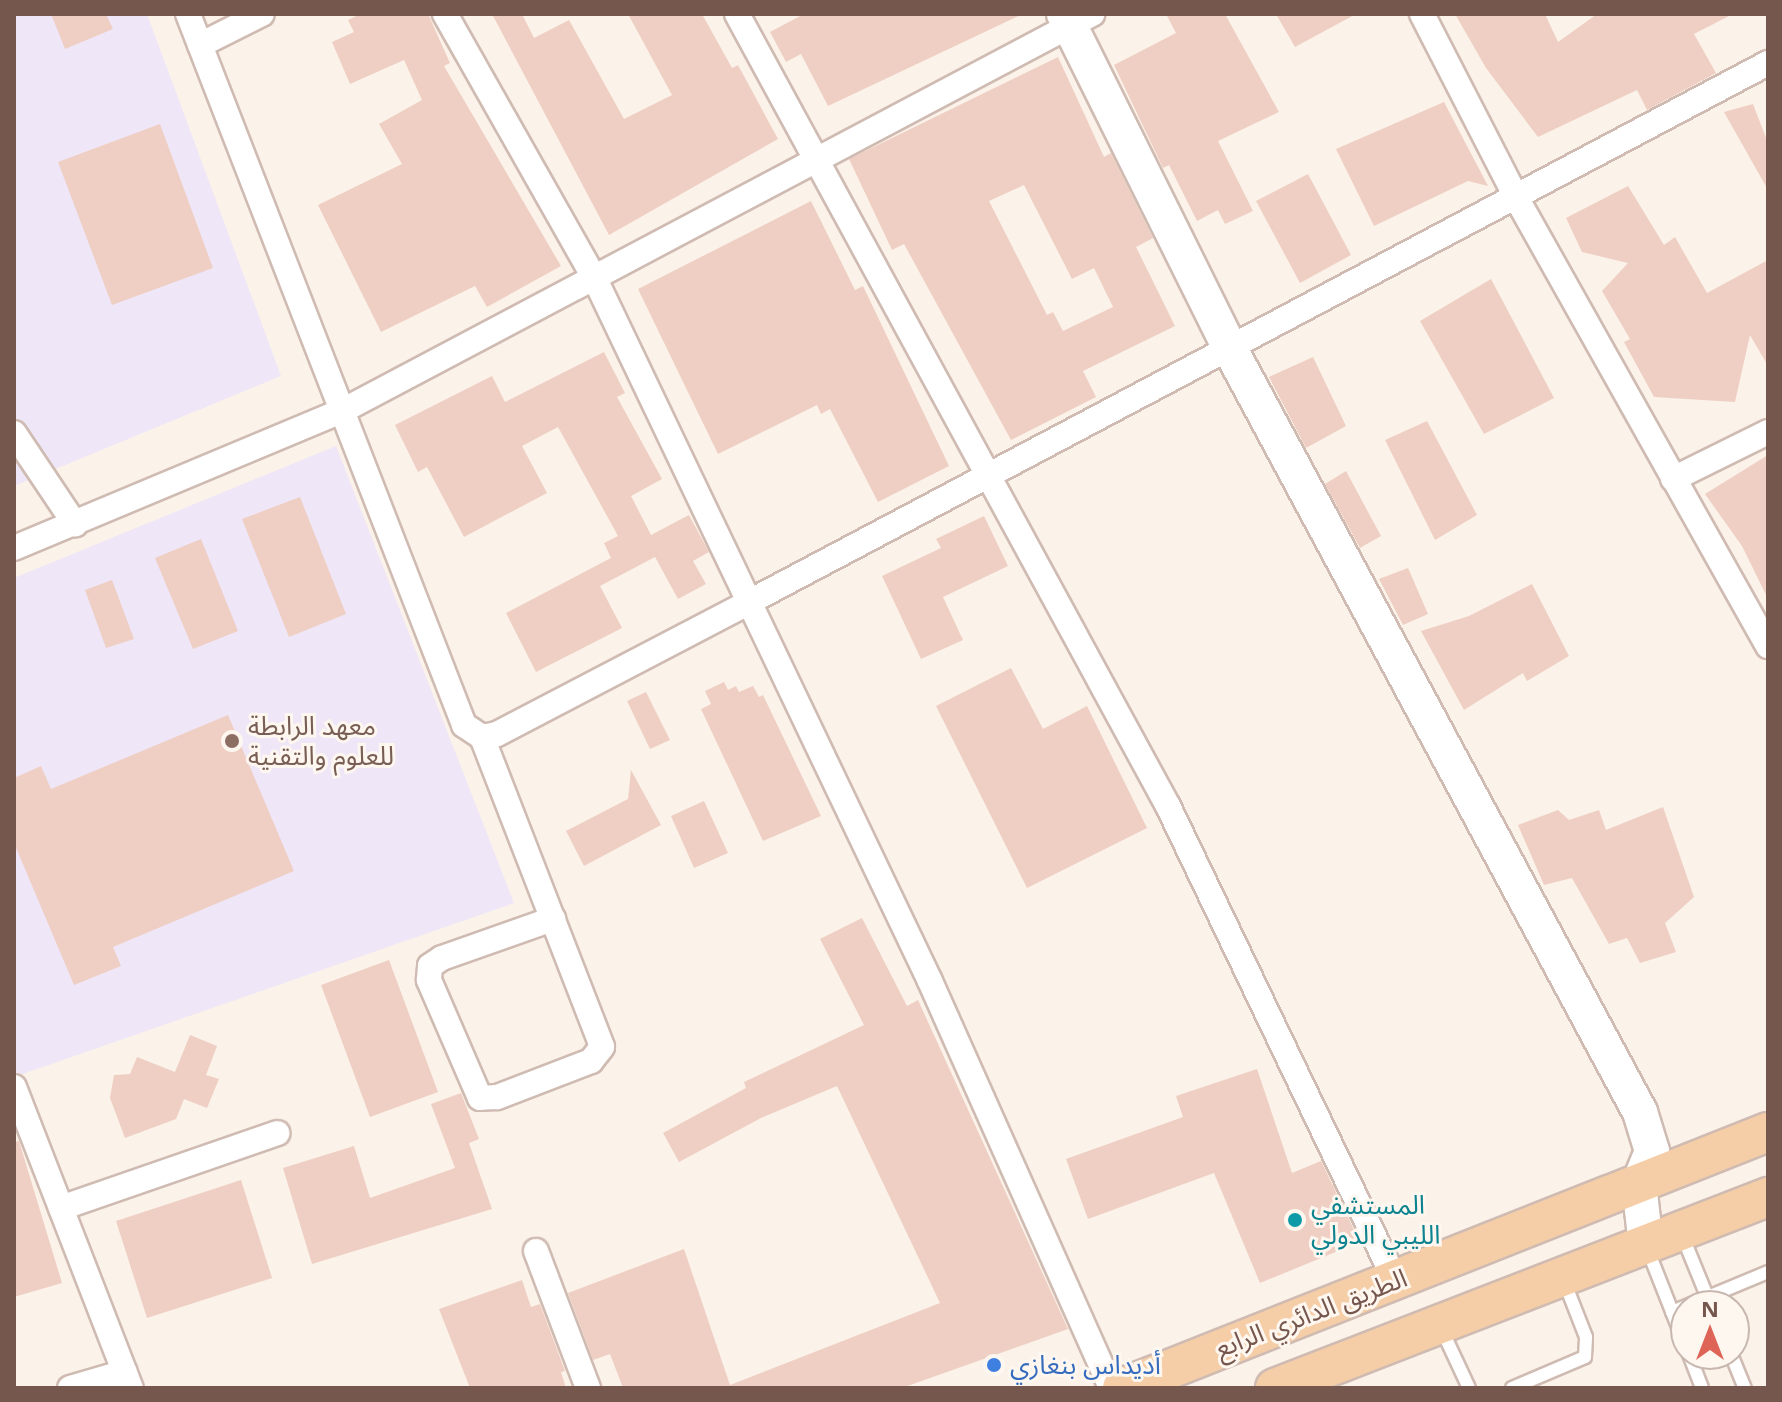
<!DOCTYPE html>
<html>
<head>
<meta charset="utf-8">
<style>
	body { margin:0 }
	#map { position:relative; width:1782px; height:1402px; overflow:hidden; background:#fbf2e9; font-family:"Noto Sans","Noto Sans Arabic",sans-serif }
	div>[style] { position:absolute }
	.education>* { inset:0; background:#efe6f8 }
	.building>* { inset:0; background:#efcfc3 }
	.roads { filter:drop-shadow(2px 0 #cfbbb2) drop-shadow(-2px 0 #cfbbb2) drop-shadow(0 2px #cfbbb2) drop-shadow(0 -2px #cfbbb2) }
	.lane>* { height:12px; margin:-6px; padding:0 6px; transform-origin:6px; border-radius:6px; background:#fff }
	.street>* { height:24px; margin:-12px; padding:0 12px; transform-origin:12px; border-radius:12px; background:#fff }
	.secondary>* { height:34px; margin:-17px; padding:0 17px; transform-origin:17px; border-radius:17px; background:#fff }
	.primary>* { height:38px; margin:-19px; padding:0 19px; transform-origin:19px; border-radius:19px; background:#f5cea7 }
	.dots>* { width:22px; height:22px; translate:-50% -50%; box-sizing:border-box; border:4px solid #fef7f0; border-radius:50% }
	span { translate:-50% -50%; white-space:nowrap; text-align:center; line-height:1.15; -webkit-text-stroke:6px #fef7f0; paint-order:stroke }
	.education-label { font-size:26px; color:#785e54 }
	.left { translate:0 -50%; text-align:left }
	.culture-label { font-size:26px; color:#0d838f }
	.street-label { font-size:26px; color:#75574e }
	.shop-label { font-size:26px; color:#366cbe }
	.frame { position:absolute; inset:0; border:16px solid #75574e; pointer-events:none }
	.north { position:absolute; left:1670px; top:1290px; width:80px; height:80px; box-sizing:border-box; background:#fef7f0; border:2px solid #c7b7af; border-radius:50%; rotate:0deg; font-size:22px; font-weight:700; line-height:32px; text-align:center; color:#75574e }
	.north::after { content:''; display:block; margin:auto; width:28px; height:36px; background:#dd6457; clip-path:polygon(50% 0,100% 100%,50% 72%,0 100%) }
</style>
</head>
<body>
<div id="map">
	<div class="education">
		<div style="clip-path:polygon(14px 14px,147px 14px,281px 376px,14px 486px)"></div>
		<div style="clip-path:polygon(336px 446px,514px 903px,14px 1077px,14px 578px)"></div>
	</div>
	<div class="building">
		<div style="clip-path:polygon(51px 14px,106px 14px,113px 29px,65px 49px)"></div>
		<div style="clip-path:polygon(360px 14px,428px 14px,450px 63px,444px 66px,561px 266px,487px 307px,475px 286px,381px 332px,318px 205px,402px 164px,379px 124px,422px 100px,404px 60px,350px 84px,332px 42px,354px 32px,348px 20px)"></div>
		<div style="clip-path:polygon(492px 14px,522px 14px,534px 38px,569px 20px,624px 119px,672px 95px,628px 14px,702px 14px,732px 68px,738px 65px,778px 139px,609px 235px)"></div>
		<div style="clip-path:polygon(804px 14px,1023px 14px,828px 106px,801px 54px,786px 62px,770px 32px)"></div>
		<div style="clip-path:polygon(1166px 14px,1225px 14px,1279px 112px,1218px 141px,1253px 211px,1225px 224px,1218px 210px,1197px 221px,1169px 165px,1163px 168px,1114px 65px,1176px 33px)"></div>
		<div style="clip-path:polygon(1276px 14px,1356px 14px,1295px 47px)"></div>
		<div style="clip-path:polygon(1455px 14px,1545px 14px,1558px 42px,1597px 14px,1733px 14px,1694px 34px,1716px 73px,1647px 110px,1637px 90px,1538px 137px,1486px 68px)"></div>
		<div style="clip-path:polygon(evenodd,1058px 57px,1104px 157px,1111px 153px,1153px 238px,1136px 247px,1175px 326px,1083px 371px,1096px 397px,1011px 440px,904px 244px,892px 250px,849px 159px,1058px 57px,1024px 185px,1072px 279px,1094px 268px,1113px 307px,1063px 331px,1053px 312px,1047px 315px,989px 201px,1024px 185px)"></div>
		<div style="clip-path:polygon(1444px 102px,1488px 186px,1468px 181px,1374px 226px,1336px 149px)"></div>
		<div style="clip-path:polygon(1753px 104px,1768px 143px,1768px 190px,1724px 112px)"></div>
		<div style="clip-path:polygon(160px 124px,213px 268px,112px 305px,58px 162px)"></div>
		<div style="clip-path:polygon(1308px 174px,1351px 255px,1300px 283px,1256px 201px)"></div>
		<div style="clip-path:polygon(1628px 186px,1664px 245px,1675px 237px,1707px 293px,1768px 260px,1768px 366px,1750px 335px,1735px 402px,1654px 397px,1624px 342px,1630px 339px,1602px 291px,1628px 263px,1582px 252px,1566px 218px)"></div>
		<div style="clip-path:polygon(811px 201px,855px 290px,863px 286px,949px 466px,878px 502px,830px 409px,821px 414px,817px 405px,718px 454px,638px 289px)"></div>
		<div style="clip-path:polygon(1491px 279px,1554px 398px,1484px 434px,1420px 321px)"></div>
		<div style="clip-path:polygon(604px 352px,625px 393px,617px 397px,662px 479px,631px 496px,651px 535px,689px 515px,709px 552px,693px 561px,706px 584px,678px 599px,655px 557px,600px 586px,622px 628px,536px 672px,506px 613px,611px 558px,604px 543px,618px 536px,558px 427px,522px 446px,547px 493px,464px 537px,427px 467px,418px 472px,395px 425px,492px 376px,505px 402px)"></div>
		<div style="clip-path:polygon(1313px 357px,1346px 426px,1306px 448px,1269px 377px)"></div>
		<div style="clip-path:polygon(1427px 421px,1477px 515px,1435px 540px,1385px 440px)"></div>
		<div style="clip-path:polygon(1768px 455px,1768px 599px,1742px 546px,1705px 494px)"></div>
		<div style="clip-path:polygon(1346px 471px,1381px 536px,1360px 548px,1325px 484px)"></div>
		<div style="clip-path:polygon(300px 497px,346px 614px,289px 637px,242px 519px)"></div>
		<div style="clip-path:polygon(984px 516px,1008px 566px,943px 597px,963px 640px,921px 659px,882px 576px,941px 548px,936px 539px)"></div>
		<div style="clip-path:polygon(201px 539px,238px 631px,193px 649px,155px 558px)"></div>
		<div style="clip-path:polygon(1408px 568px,1428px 614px,1403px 625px,1379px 579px)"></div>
		<div style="clip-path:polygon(112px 580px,134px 639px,106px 648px,85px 590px)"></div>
		<div style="clip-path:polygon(1532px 584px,1569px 656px,1527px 681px,1523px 673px,1464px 710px,1421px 631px,1469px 616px)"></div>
		<div style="clip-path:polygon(1011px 668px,1043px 729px,1087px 706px,1147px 828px,1027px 888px,936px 706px)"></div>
		<div style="clip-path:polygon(724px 682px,728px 690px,736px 686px,739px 692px,753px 686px,759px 697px,763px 695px,821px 816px,763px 841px,701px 709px,711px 704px,705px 691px)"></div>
		<div style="clip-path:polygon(646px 692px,670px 740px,650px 749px,627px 701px)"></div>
		<div style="clip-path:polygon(228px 715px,294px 871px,113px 947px,121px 966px,74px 985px,14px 843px,14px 778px,41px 766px,51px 789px)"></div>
		<div style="clip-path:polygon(631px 770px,661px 825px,584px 866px,566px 831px,628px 799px)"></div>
		<div style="clip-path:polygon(704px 801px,728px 853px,694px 868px,671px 816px)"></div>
		<div style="clip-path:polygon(1663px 807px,1694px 897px,1665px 923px,1676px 952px,1640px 963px,1627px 938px,1609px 944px,1572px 878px,1544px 885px,1518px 825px,1558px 810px,1569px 820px,1599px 810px,1606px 830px)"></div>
		<div style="clip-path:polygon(862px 918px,907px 1006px,918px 1000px,1068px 1329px,902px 1388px,623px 1388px,610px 1354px,593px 1360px,568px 1293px,684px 1249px,730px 1385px,940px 1303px,837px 1086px,761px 1118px,679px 1162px,663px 1133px,746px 1088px,744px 1082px,864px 1025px,820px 939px)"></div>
		<div style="clip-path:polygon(389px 960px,438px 1092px,370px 1117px,321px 985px)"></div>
		<div style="clip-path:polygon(190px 1035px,217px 1046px,206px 1075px,219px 1079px,207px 1108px,184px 1099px,176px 1119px,125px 1138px,110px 1098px,114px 1075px,130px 1074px,137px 1057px,175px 1072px)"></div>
		<div style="clip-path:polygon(1257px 1069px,1292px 1173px,1321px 1161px,1360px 1242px,1260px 1283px,1214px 1173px,1088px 1219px,1066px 1159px,1183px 1117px,1176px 1096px)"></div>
		<div style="clip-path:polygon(461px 1093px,479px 1139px,469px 1143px,492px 1209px,312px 1264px,283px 1168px,354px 1146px,370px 1198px,455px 1168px,431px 1104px)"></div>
		<div style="clip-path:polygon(19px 1141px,62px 1283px,14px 1297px,14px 1142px)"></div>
		<div style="clip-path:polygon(241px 1180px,272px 1278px,147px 1318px,116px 1221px)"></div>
		<div style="clip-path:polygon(522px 1280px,531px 1307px,540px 1304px,565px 1371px,561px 1372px,566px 1388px,470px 1388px,439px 1309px)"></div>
	</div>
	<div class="roads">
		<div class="lane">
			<div style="left:1682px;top:1235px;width:77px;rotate:67.8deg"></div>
			<div style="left:1647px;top:1248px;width:106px;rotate:68.5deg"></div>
			<div style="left:1672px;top:1312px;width:104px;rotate:-22.6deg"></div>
			<div style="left:1441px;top:1328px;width:66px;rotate:65deg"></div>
			<div style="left:1689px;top:1354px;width:36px;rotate:69deg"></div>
			<div style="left:1731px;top:1354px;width:37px;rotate:68deg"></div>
			<div style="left:1512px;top:1388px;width:79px;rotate:-23deg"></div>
			<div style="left:1585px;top:1357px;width:20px;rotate:-87deg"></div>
			<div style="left:1586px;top:1337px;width:60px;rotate:-111.4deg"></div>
		</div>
		<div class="street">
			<div style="left:188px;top:14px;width:763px;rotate:68.78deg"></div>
			<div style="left:464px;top:725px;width:22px;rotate:34deg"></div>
			<div style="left:482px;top:737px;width:15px;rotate:-11deg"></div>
			<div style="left:497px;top:734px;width:287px;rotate:-27.6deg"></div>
			<div style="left:751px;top:601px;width:1151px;rotate:-27.88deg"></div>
			<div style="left:445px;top:14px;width:305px;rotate:60.5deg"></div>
			<div style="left:595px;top:279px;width:778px;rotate:64.49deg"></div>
			<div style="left:930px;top:981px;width:445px;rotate:66deg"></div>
			<div style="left:737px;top:14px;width:902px;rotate:61.45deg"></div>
			<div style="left:1168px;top:806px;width:526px;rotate:64.41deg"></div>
			<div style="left:1422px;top:14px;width:208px;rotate:62.8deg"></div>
			<div style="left:1517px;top:199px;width:513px;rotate:60.68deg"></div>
			<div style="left:200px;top:45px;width:69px;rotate:-26.6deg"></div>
			<div style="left:14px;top:433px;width:110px;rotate:56.2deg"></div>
			<div style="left:1673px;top:479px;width:106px;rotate:-26.3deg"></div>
			<div style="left:14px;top:548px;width:355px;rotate:-22.7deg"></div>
			<div style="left:342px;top:411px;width:849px;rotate:-27.89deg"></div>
			<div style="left:482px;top:737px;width:332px;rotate:68.8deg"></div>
			<div style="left:602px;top:1047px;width:18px;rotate:128deg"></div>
			<div style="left:591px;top:1061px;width:101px;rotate:159deg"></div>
			<div style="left:497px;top:1097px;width:17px;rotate:177deg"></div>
			<div style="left:480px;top:1098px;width:129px;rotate:-113.4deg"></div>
			<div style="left:429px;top:980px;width:14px;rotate:-86deg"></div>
			<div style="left:430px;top:966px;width:14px;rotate:-34deg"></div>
			<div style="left:442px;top:958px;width:118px;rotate:-19.4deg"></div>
			<div style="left:14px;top:1087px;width:323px;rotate:68.8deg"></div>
			<div style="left:61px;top:1208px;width:229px;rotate:-19.1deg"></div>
			<div style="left:536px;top:1251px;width:147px;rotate:69.2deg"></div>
			<div style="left:70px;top:1388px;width:57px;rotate:-16.2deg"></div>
		</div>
		<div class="secondary">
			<div style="left:1064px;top:14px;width:374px;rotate:63.6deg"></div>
			<div style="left:1230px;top:349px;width:866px;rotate:61.75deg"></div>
			<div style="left:1640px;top:1112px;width:41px;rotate:72.9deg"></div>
			<div style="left:1652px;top:1151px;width:35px;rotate:112deg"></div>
			<div style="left:1639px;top:1184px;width:61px;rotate:83.5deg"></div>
		</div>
		<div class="primary">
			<div style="left:1122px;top:1388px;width:695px;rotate:-21.62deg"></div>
			<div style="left:1275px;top:1388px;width:529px;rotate:-21.18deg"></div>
		</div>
	</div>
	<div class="dots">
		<div style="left:232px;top:741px;background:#8d6e63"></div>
		<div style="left:1295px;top:1220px;background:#0f9aa8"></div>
		<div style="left:994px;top:1365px;background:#3f7fe0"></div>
	</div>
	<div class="education-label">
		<span class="left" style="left:248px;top:741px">معهد الرابطة<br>للعلوم والتقنية</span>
	</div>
	<div class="culture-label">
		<span class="left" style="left:1311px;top:1220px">المستشفي<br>الليبي الدولي</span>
	</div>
	<div class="street-label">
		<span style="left:1311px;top:1313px;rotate:-21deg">الطريق الدائري الرابع</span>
	</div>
	<div class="shop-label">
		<span class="left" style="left:1010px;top:1365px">أديداس بنغازي</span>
	</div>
	<div class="frame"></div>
	<div class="north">N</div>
</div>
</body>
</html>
